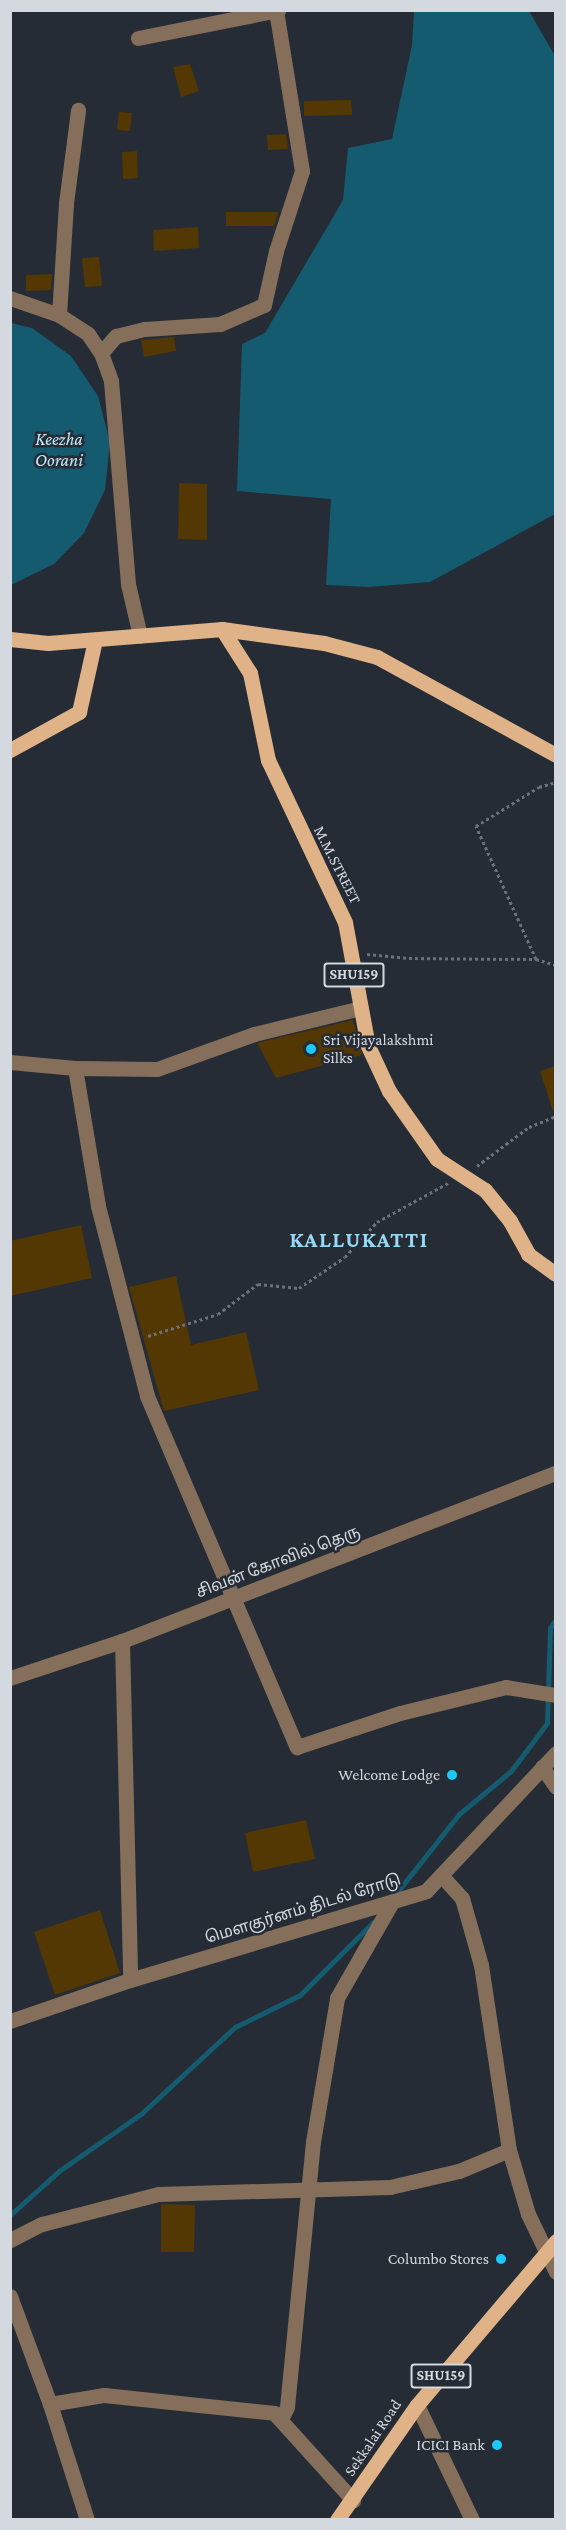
<!DOCTYPE html>
<html>
<head>
<meta charset="utf-8">
<style>
	body { margin:0 }
	#map { position:relative; width:566px; height:2530px; overflow:hidden; background:#252c35; font-family:"Crimson Pro","Noto Sans Tamil",serif }
	div>[style] { position:absolute }
	.water>* { inset:0; background:#145b6f }
	.stream>* { height:5px; margin:-2.5px; padding:0 2.5px; transform-origin:2.5px; border-radius:2.5px; background:#145b6f }
	.building>* { inset:0; background:#533803 }
	.path>* { height:3px; margin-top:-1.5px; transform-origin:0; background:repeating-linear-gradient(90deg,#6b7079 0 3px,transparent 0 6px) }
	.minor>* { height:15px; margin:-7.5px; padding:0 7.5px; transform-origin:7.5px; border-radius:7.5px; background:#856f5b }
	.major>* { height:15px; margin:-7.5px; padding:0 7.5px; transform-origin:7.5px; border-radius:7.5px; background:#e0b287 }
	.dots>* { width:16px; height:16px; translate:-50% -50%; box-sizing:border-box; border:3px solid #252c35; border-radius:50% }
	span { translate:-50% -50%; white-space:nowrap; text-align:center; line-height:1.15; -webkit-text-stroke:5px #252c35; paint-order:stroke }
	.shield-label span { padding:2px 4px; background:#252c35; border:2px solid; border-radius:4px; -webkit-text-stroke-width:0 }
	.shield-label { font-size:15px; color:#d4d8df; font-weight:700 }
	.street-label { font-size:16px; color:#d4d8df }
	.poi-label { font-size:16px; color:#d4d8df }
	.left { translate:0 -50%; text-align:left }
	.right { translate:-100% -50%; text-align:right }
	.water-label { font-size:18px; color:#bee9f8; font-style:italic }
	.district-label { font-size:22px; color:#94daf6; font-weight:700; letter-spacing:1.5px }
	.frame { position:absolute; inset:0; border:12px solid #d4d8df; pointer-events:none }
</style>
</head>
<body>
<div id="map">
	<div class="water">
		<div style="clip-path:polygon(414px 11px,529px 11px,555px 56px,555px 514px,430px 582px,369px 587px,326px 585px,331px 499px,237px 491px,242px 344px,265px 333px,343px 200px,348px 148px,392px 139px,412px 45px)"></div>
		<div style="clip-path:polygon(11px 323px,32px 328px,71px 356px,98px 396px,110px 442px,105px 490px,84px 533px,54px 564px,11px 585px)"></div>
	</div>
	<div class="stream">
		<div style="left:394px;top:1896px;width:105px;rotate:-51.6deg"></div>
		<div style="left:459px;top:1814px;width:67px;rotate:-39.6deg"></div>
		<div style="left:511px;top:1771px;width:60px;rotate:-53.1deg"></div>
		<div style="left:547px;top:1723px;width:95px;rotate:-88.2deg"></div>
		<div style="left:550px;top:1628px;width:11px;rotate:-56deg"></div>
		<div style="left:10px;top:2215px;width:66px;rotate:-41.9deg"></div>
		<div style="left:59px;top:2171px;width:101px;rotate:-34.9deg"></div>
		<div style="left:142px;top:2113px;width:127px;rotate:-42.8deg"></div>
		<div style="left:235px;top:2027px;width:72px;rotate:-26.2deg"></div>
		<div style="left:300px;top:1995px;width:103px;rotate:-45deg"></div>
	</div>
	<div class="building">
		<div style="clip-path:polygon(190px 64px,199px 91px,181px 97px,173px 67px)"></div>
		<div style="clip-path:polygon(351px 100px,352px 115px,304px 116px,304px 101px)"></div>
		<div style="clip-path:polygon(119px 112px,132px 113px,130px 131px,117px 130px)"></div>
		<div style="clip-path:polygon(286px 134px,288px 149px,268px 150px,267px 135px)"></div>
		<div style="clip-path:polygon(137px 151px,138px 178px,123px 179px,122px 152px)"></div>
		<div style="clip-path:polygon(226px 212px,278px 212px,278px 214px,274px 226px,226px 226px)"></div>
		<div style="clip-path:polygon(198px 227px,199px 248px,154px 251px,153px 230px)"></div>
		<div style="clip-path:polygon(99px 257px,102px 286px,85px 287px,82px 258px)"></div>
		<div style="clip-path:polygon(52px 274px,51px 290px,26px 291px,26px 275px)"></div>
		<div style="clip-path:polygon(174px 337px,176px 351px,144px 357px,141px 340px)"></div>
		<div style="clip-path:polygon(179px 483px,207px 484px,207px 540px,178px 539px)"></div>
		<div style="clip-path:polygon(353px 1020px,362px 1055px,276px 1078px,257px 1043px)"></div>
		<div style="clip-path:polygon(555px 1066px,555px 1111px,553px 1111px,540px 1071px)"></div>
		<div style="clip-path:polygon(81px 1225px,92px 1278px,10px 1296px,10px 1241px)"></div>
		<div style="clip-path:polygon(176px 1276px,191px 1345px,246px 1332px,259px 1390px,164px 1411px,129px 1287px)"></div>
		<div style="clip-path:polygon(306px 1820px,315px 1859px,253px 1872px,245px 1833px)"></div>
		<div style="clip-path:polygon(100px 1910px,120px 1973px,55px 1995px,34px 1932px)"></div>
		<div style="clip-path:polygon(161px 2204px,195px 2205px,194px 2252px,161px 2252px)"></div>
	</div>
	<div class="path">
		<div style="left:367px;top:954px;width:42px;rotate:5.4deg"></div>
		<div style="left:409px;top:958px;width:127px;rotate:0.5deg"></div>
		<div style="left:536px;top:959px;width:21px;rotate:17deg"></div>
		<div style="left:536px;top:959px;width:146px;rotate:-114.3deg"></div>
		<div style="left:476px;top:826px;width:74px;rotate:-31.8deg"></div>
		<div style="left:539px;top:787px;width:18px;rotate:-16deg"></div>
		<div style="left:477px;top:1166px;width:65px;rotate:-36.9deg"></div>
		<div style="left:529px;top:1127px;width:29px;rotate:-22deg"></div>
		<div style="left:148px;top:1336px;width:73px;rotate:-17.4deg"></div>
		<div style="left:218px;top:1314px;width:50px;rotate:-36.9deg"></div>
		<div style="left:258px;top:1284px;width:41px;rotate:5.6deg"></div>
		<div style="left:299px;top:1288px;width:55px;rotate:-34deg"></div>
		<div style="left:345px;top:1257px;width:47px;rotate:-47.6deg"></div>
		<div style="left:377px;top:1222px;width:81px;rotate:-28.8deg"></div>
	</div>
	<div class="minor">
		<div style="left:138px;top:38px;width:143px;rotate:-11.3deg"></div>
		<div style="left:10px;top:298px;width:52px;rotate:19.1deg"></div>
		<div style="left:59px;top:315px;width:35px;rotate:33deg"></div>
		<div style="left:88px;top:334px;width:23px;rotate:56deg"></div>
		<div style="left:101px;top:353px;width:30px;rotate:70deg"></div>
		<div style="left:111px;top:381px;width:204px;rotate:85.2deg"></div>
		<div style="left:128px;top:584px;width:53px;rotate:77deg"></div>
		<div style="left:59px;top:315px;width:112px;rotate:-86.4deg"></div>
		<div style="left:66px;top:203px;width:94px;rotate:-82.6deg"></div>
		<div style="left:101px;top:353px;width:23px;rotate:-49deg"></div>
		<div style="left:116px;top:336px;width:30px;rotate:-14deg"></div>
		<div style="left:145px;top:329px;width:75px;rotate:-3.8deg"></div>
		<div style="left:220px;top:324px;width:48px;rotate:-23.4deg"></div>
		<div style="left:264px;top:305px;width:55px;rotate:-77.5deg"></div>
		<div style="left:276px;top:251px;width:84px;rotate:-72deg"></div>
		<div style="left:302px;top:171px;width:163px;rotate:-99.2deg"></div>
		<div style="left:10px;top:1062px;width:65px;rotate:5.3deg"></div>
		<div style="left:75px;top:1068px;width:82px;rotate:0.7deg"></div>
		<div style="left:157px;top:1069px;width:103px;rotate:-19.8deg"></div>
		<div style="left:254px;top:1034px;width:110px;rotate:-13.7deg"></div>
		<div style="left:75px;top:1068px;width:140px;rotate:80.5deg"></div>
		<div style="left:98px;top:1206px;width:196px;rotate:75.5deg"></div>
		<div style="left:147px;top:1396px;width:382px;rotate:66.9deg"></div>
		<div style="left:297px;top:1747px;width:108px;rotate:-18.3deg"></div>
		<div style="left:400px;top:1713px;width:109px;rotate:-13.8deg"></div>
		<div style="left:506px;top:1687px;width:51px;rotate:9.1deg"></div>
		<div style="left:122px;top:1641px;width:339px;rotate:88.6deg"></div>
		<div style="left:10px;top:1678px;width:118px;rotate:-18.3deg"></div>
		<div style="left:122px;top:1641px;width:465px;rotate:-21.2deg"></div>
		<div style="left:542px;top:1767px;width:24px;rotate:55deg"></div>
		<div style="left:441px;top:1875px;width:31px;rotate:48deg"></div>
		<div style="left:462px;top:1898px;width:70px;rotate:74.2deg"></div>
		<div style="left:481px;top:1965px;width:187px;rotate:81.4deg"></div>
		<div style="left:10px;top:2021px;width:127px;rotate:-18.9deg"></div>
		<div style="left:130px;top:1980px;width:309px;rotate:-16.7deg"></div>
		<div style="left:426px;top:1891px;width:190px;rotate:-46.7deg"></div>
		<div style="left:10px;top:2240px;width:36px;rotate:-27deg"></div>
		<div style="left:42px;top:2224px;width:120px;rotate:-14.5deg"></div>
		<div style="left:158px;top:2194px;width:232px;rotate:-1.7deg"></div>
		<div style="left:390px;top:2187px;width:71px;rotate:-13.1deg"></div>
		<div style="left:459px;top:2171px;width:54px;rotate:-22.8deg"></div>
		<div style="left:509px;top:2150px;width:67px;rotate:73.5deg"></div>
		<div style="left:528px;top:2214px;width:64px;rotate:64.2deg"></div>
		<div style="left:10px;top:2296px;width:115px;rotate:69.7deg"></div>
		<div style="left:50px;top:2404px;width:55px;rotate:-9.5deg"></div>
		<div style="left:104px;top:2395px;width:171px;rotate:6deg"></div>
		<div style="left:274px;top:2413px;width:118px;rotate:47.8deg"></div>
		<div style="left:50px;top:2404px;width:122px;rotate:72.3deg"></div>
		<div style="left:417px;top:2405px;width:127px;rotate:64.4deg"></div>
		<div style="left:281px;top:2419px;width:13px;rotate:-63deg"></div>
		<div style="left:287px;top:2407px;width:266px;rotate:-84.4deg"></div>
		<div style="left:313px;top:2142px;width:146px;rotate:-80.5deg"></div>
		<div style="left:337px;top:1998px;width:111px;rotate:-60.2deg"></div>
	</div>
	<div class="major">
		<div style="left:222px;top:629px;width:52px;rotate:57.5deg"></div>
		<div style="left:250px;top:673px;width:89px;rotate:78.3deg"></div>
		<div style="left:268px;top:760px;width:179px;rotate:64.6deg"></div>
		<div style="left:345px;top:922px;width:126px;rotate:79.5deg"></div>
		<div style="left:368px;top:1046px;width:50px;rotate:65deg"></div>
		<div style="left:389px;top:1091px;width:83px;rotate:54.8deg"></div>
		<div style="left:437px;top:1159px;width:57px;rotate:32.9deg"></div>
		<div style="left:485px;top:1190px;width:40px;rotate:51deg"></div>
		<div style="left:510px;top:1221px;width:38px;rotate:61deg"></div>
		<div style="left:528px;top:1254px;width:34px;rotate:36deg"></div>
		<div style="left:10px;top:639px;width:38px;rotate:6deg"></div>
		<div style="left:48px;top:643px;width:175px;rotate:-4.6deg"></div>
		<div style="left:222px;top:629px;width:103px;rotate:7.8deg"></div>
		<div style="left:324px;top:643px;width:55px;rotate:14.8deg"></div>
		<div style="left:377px;top:657px;width:204px;rotate:28.7deg"></div>
		<div style="left:10px;top:750px;width:79px;rotate:-28.8deg"></div>
		<div style="left:79px;top:712px;width:74px;rotate:-77.5deg"></div>
		<div style="left:337px;top:2520px;width:140px;rotate:-55.2deg"></div>
		<div style="left:417px;top:2405px;width:215px;rotate:-49.7deg"></div>
	</div>
	<div class="dots">
		<div style="left:311px;top:1049px;background:#1bcafc"></div>
		<div style="left:452px;top:1775px;background:#1bcafc"></div>
		<div style="left:501px;top:2259px;background:#1bcafc"></div>
		<div style="left:497px;top:2445px;background:#1bcafc"></div>
	</div>
	<div class="shield-label">
		<span style="left:354px;top:975px">SHU159</span>
		<span style="left:441px;top:2376px">SHU159</span>
	</div>
	<div class="street-label">
		<span style="left:337px;top:865px;rotate:63deg">M.M.STREET</span>
		<span style="left:278px;top:1562px;rotate:-21deg">சிவன் கோவில் தெரு</span>
		<span style="left:303px;top:1909px;rotate:-17deg">மௌகுர்னம் திடல் ரோடு</span>
		<span style="left:373px;top:2438px;rotate:-56deg">Sekkalai Road</span>
	</div>
	<div class="poi-label">
		<span class="left" style="left:323px;top:1049px">Sri Vijayalakshmi<br>Silks</span>
		<span class="right" style="left:440px;top:1775px">Welcome Lodge</span>
		<span class="right" style="left:489px;top:2259px">Columbo Stores</span>
		<span class="right" style="left:485px;top:2445px">ICICI Bank</span>
	</div>
	<div class="water-label">
		<span style="left:59px;top:450px">Keezha<br>Oorani</span>
	</div>
	<div class="district-label">
		<span style="left:359px;top:1240px">KALLUKATTI</span>
	</div>
	<div class="frame"></div>
</div>
</body>
</html>
